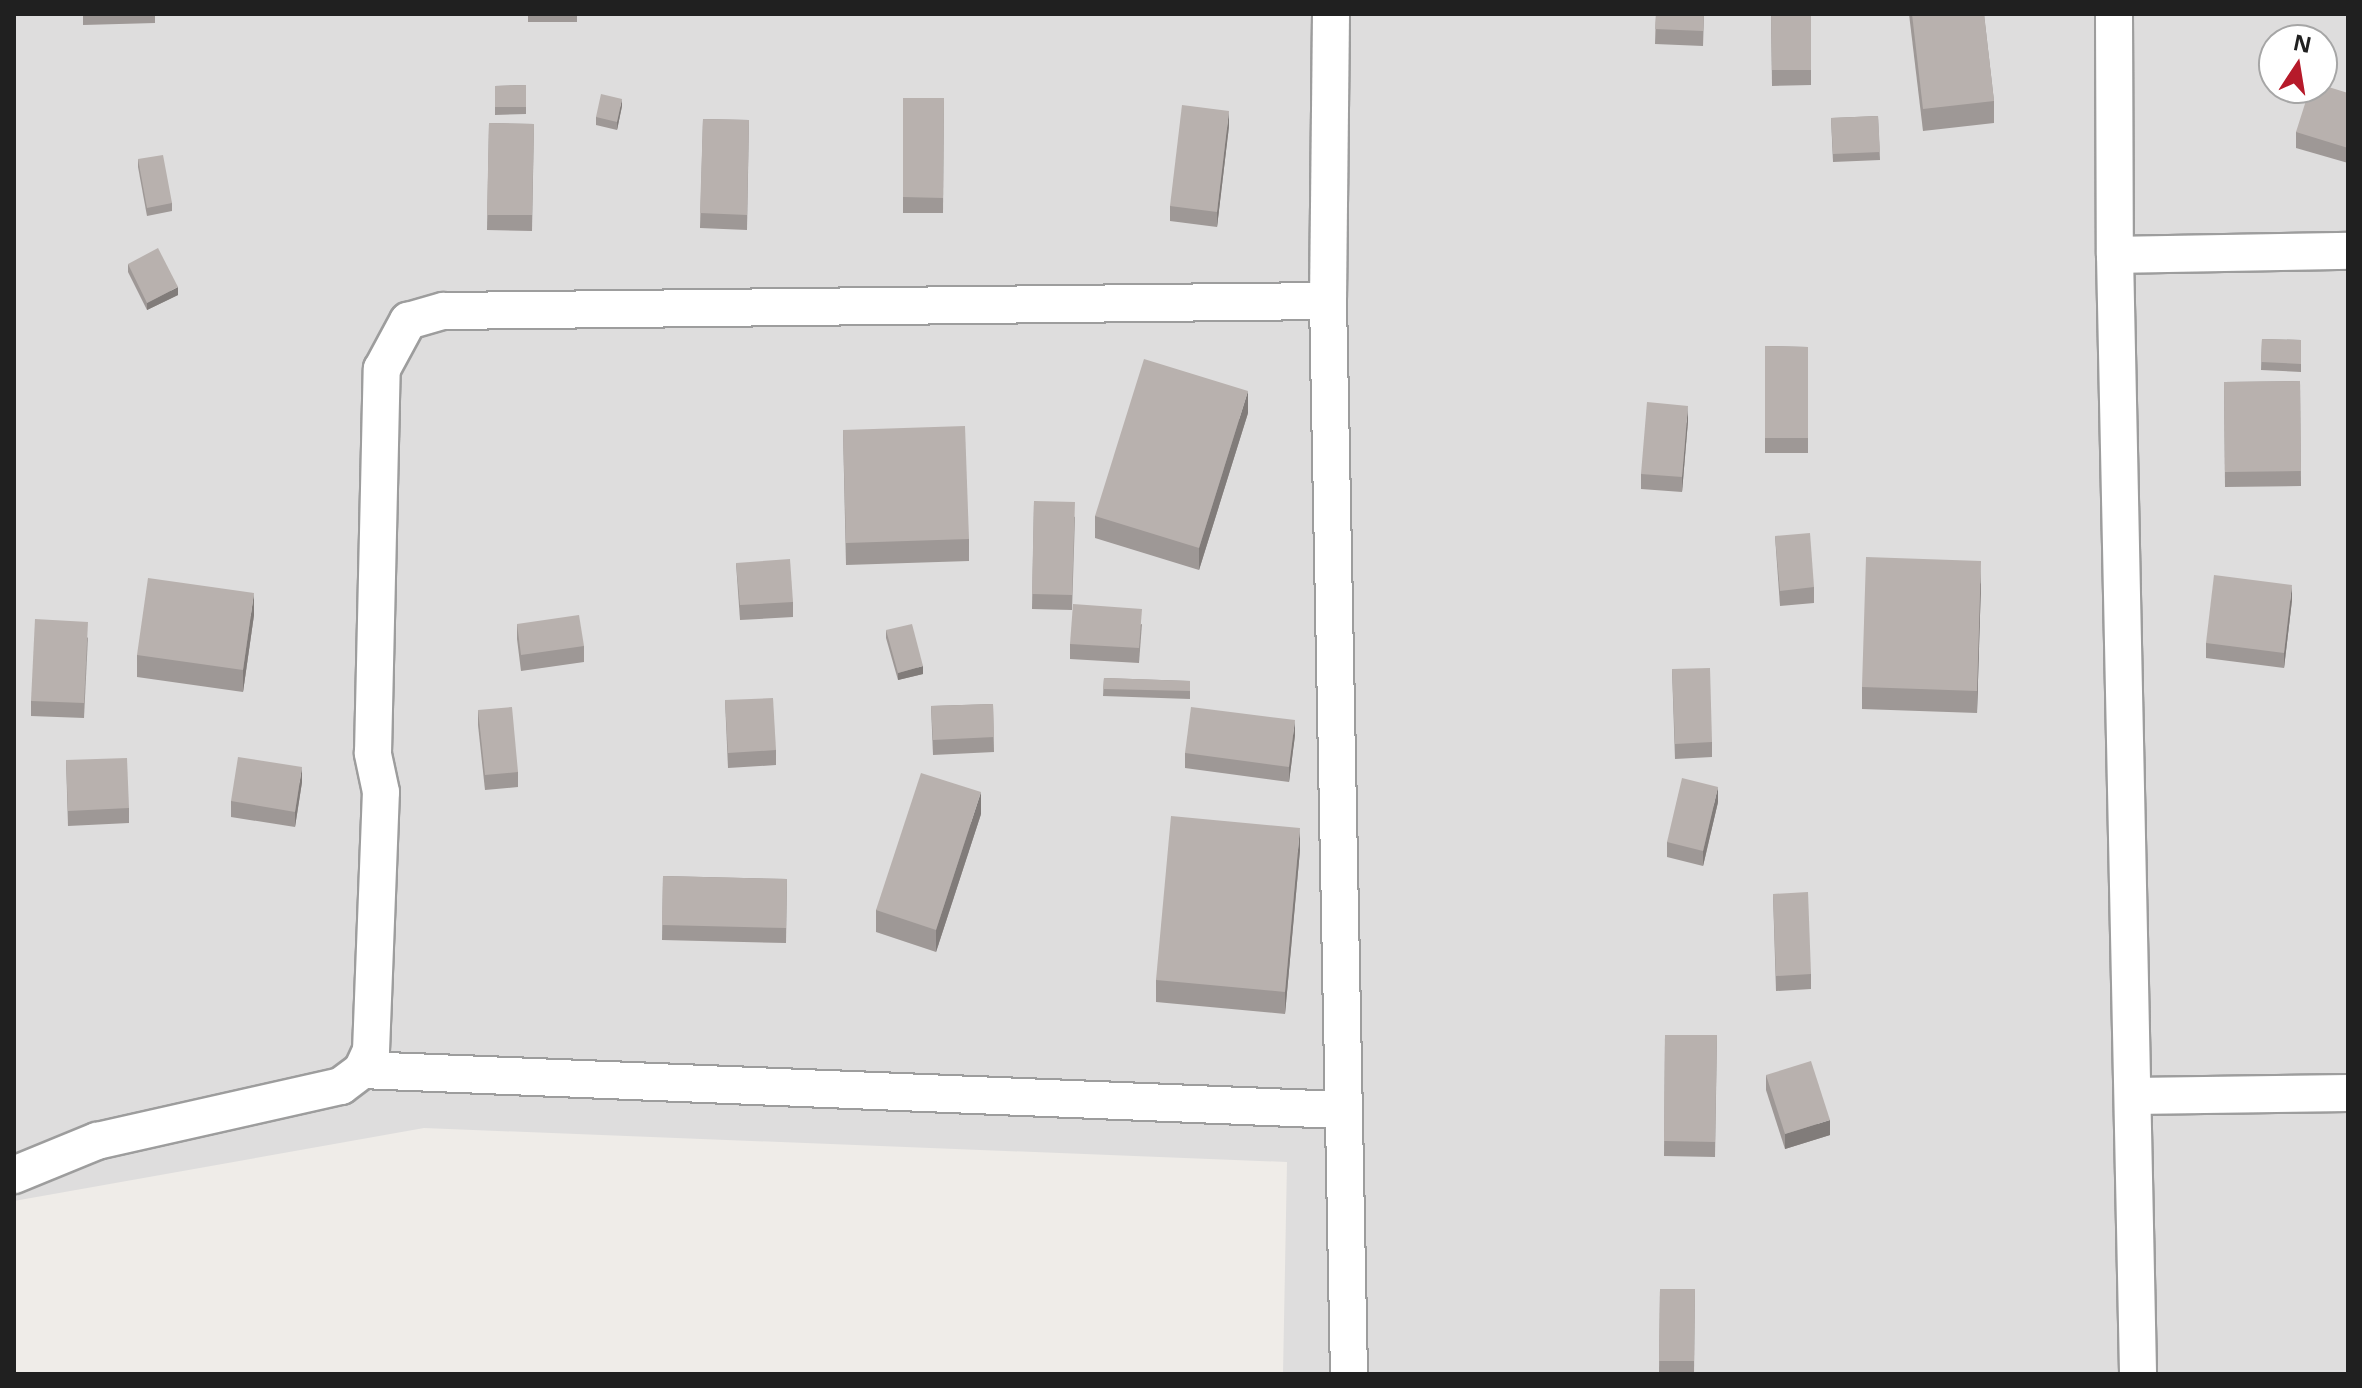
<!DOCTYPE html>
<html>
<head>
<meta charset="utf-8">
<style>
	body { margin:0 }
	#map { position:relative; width:2362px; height:1388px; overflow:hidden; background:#efece8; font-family:"Noto Sans",sans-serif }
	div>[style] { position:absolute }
	.residential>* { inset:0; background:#dedddd }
	.roads { filter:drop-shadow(2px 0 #9d9d9d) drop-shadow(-2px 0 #9d9d9d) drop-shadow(0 2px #9d9d9d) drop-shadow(0 -2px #9d9d9d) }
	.minor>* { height:36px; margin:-18px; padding:0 18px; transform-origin:18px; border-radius:18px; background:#fff }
	.wall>* { inset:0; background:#9e9896 }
	.shaded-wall>* { inset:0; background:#817c7a }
	.building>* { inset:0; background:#b8b1ae }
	span { translate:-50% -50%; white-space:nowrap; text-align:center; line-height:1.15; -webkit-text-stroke:7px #fff; paint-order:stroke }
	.frame { position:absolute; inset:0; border:16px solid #202020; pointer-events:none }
	.north { position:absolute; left:2258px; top:24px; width:80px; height:80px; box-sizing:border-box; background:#fff; border:2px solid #a6a6a6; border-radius:50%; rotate:12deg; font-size:22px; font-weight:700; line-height:32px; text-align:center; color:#202020 }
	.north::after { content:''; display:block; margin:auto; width:28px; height:36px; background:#b61a2a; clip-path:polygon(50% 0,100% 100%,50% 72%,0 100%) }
</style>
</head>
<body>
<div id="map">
	<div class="residential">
		<div style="clip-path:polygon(evenodd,14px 14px,2348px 14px,2348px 1374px,1283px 1374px,1287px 1162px,424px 1128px,14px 1201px,14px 14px,2274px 40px,2322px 40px,2322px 88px,2274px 88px,2274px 40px)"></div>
	</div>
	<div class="roads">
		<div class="minor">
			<div style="left:2114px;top:14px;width:241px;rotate:89.8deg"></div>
			<div style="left:2115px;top:255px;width:1119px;rotate:88.82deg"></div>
			<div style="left:2115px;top:255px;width:233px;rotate:-1deg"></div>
			<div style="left:1328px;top:301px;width:1073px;rotate:88.88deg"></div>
			<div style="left:362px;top:1070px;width:980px;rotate:2.34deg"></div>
			<div style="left:2133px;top:1096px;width:215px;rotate:-0.8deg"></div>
			<div style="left:14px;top:1175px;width:90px;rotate:-22.3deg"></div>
			<div style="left:97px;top:1141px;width:250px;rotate:-12.7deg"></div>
			<div style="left:341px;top:1086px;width:26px;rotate:-37deg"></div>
			<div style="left:362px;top:1070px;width:21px;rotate:-65deg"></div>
			<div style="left:371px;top:1051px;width:259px;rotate:-87.8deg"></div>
			<div style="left:381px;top:792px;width:40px;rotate:-102deg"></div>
			<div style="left:373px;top:753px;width:384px;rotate:-88.7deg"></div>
			<div style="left:382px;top:369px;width:55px;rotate:-61.6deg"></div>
			<div style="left:408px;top:321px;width:37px;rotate:-16deg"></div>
			<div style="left:444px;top:311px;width:884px;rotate:-0.65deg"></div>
			<div style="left:1328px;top:301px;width:287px;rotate:-89.4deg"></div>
		</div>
	</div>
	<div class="wall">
		<div style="clip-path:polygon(83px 14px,155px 14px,155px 23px,83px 25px)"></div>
		<div style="clip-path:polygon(528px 14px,577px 14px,577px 22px,528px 22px)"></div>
		<div style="clip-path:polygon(1656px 14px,1704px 14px,1703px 46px,1655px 44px)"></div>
		<div style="clip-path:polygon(1771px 14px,1811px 14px,1811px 85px,1772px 86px)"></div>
		<div style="clip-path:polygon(1909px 14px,1984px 14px,1994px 101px,1994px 123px,1923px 131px)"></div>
		<div style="clip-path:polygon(526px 85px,526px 114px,495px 115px,495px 86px)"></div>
		<div style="clip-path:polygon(2348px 93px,2348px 163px,2296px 148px,2296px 132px)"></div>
		<div style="clip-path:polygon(903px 98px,944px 98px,943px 213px,903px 213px)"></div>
		<div style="clip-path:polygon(622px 106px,617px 130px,596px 125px,596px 117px)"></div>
		<div style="clip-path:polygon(1878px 116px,1880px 160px,1833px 162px,1831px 118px)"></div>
		<div style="clip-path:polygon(703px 119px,749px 120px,747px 230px,700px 228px)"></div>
		<div style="clip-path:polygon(489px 123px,534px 124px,532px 231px,487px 230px)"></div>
		<div style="clip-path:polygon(1229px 126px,1217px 227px,1170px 221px,1170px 206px)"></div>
		<div style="clip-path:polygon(138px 159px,172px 203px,172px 211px,147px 216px,138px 167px)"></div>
		<div style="clip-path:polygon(128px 264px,178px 295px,147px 310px,128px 272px)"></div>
		<div style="clip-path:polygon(2262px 339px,2301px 340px,2301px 372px,2261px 370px)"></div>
		<div style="clip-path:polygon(1765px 346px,1808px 347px,1808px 453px,1765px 453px)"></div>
		<div style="clip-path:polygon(2300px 381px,2301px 486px,2225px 487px,2224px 382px)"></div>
		<div style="clip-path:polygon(1248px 413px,1199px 570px,1095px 538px,1095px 516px)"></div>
		<div style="clip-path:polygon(1688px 421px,1682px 492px,1641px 489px,1641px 474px)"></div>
		<div style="clip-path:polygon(843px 430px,969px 539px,969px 561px,846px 565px)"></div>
		<div style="clip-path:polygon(1034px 501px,1075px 517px,1072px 610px,1032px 609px)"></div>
		<div style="clip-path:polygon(1775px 536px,1814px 587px,1814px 603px,1780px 606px)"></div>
		<div style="clip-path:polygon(736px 563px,793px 602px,793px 617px,740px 620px)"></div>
		<div style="clip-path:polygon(1981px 583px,1977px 713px,1862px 709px,1862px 687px)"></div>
		<div style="clip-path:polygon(2292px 600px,2284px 668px,2206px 658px,2206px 643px)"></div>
		<div style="clip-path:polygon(254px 615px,243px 692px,137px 677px,137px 655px)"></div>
		<div style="clip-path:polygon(517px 624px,584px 646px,584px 662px,521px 671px,517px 639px)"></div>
		<div style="clip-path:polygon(1142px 624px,1139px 663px,1070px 659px,1070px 644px)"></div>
		<div style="clip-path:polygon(886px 630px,923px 674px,898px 680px,886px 638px)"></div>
		<div style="clip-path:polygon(88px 637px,84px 718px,31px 716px,31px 701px)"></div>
		<div style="clip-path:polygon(1672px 669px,1712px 742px,1712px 757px,1675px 759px)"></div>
		<div style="clip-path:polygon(1104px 678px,1190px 681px,1190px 699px,1103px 696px)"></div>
		<div style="clip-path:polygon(725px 700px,776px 750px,776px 765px,728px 768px)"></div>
		<div style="clip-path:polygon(993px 704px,994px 752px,933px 755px,931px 706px)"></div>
		<div style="clip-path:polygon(478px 710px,518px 772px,518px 787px,485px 790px,478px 725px)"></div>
		<div style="clip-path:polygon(1295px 735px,1289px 782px,1185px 768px,1185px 753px)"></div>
		<div style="clip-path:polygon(66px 760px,129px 808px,129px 823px,68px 826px)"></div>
		<div style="clip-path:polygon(302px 782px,295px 827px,231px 817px,231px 801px)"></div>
		<div style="clip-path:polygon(1718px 802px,1703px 866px,1667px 857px,1667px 842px)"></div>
		<div style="clip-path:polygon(981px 814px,936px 952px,876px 932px,876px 910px)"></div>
		<div style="clip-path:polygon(1300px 850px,1285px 1014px,1156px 1002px,1156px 980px)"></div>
		<div style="clip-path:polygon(663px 876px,787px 879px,786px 943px,662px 940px)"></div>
		<div style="clip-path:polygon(1773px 894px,1811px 974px,1811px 989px,1776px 991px)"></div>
		<div style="clip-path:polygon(1665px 1035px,1717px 1035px,1715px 1157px,1664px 1156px)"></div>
		<div style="clip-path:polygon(1766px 1075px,1830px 1135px,1785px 1149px,1766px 1090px)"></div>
		<div style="clip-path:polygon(1660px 1289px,1695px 1289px,1694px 1374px,1659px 1374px)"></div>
	</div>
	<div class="shaded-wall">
		<div style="clip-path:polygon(622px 99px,622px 106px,617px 130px,617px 122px)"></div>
		<div style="clip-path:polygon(1229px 111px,1229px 126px,1217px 227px,1217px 212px)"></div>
		<div style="clip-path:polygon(178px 287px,178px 295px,147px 310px,147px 303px)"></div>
		<div style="clip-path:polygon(1248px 391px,1248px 413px,1199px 570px,1199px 548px)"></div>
		<div style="clip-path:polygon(1688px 406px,1688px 421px,1682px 492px,1682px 477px)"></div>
		<div style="clip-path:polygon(1981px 561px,1981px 583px,1977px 713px,1977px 691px)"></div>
		<div style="clip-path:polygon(2292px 585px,2292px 600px,2284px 668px,2284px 653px)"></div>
		<div style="clip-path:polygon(254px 593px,254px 615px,243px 692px,243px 670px)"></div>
		<div style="clip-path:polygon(923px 666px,923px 674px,898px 680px,898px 673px)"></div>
		<div style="clip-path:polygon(1295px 720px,1295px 735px,1289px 782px,1289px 767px)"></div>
		<div style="clip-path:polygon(302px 767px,302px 782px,295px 827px,295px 812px)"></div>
		<div style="clip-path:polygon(1718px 787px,1718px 802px,1703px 866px,1703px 851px)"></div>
		<div style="clip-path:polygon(981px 792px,981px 814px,936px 952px,936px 930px)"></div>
		<div style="clip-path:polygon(1300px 828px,1300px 850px,1285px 1014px,1285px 992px)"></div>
		<div style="clip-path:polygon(1830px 1120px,1830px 1135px,1785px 1149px,1785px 1134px)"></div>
	</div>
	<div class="building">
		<div style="clip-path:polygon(528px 14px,577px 14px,577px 15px)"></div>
		<div style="clip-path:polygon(1656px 14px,1704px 14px,1703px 31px,1655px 29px)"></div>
		<div style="clip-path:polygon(1771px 14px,1811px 14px,1811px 70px,1772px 70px)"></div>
		<div style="clip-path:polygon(1912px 14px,1984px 14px,1994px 101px,1923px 109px)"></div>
		<div style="clip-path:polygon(526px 85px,526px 107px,495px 107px,495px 86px)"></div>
		<div style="clip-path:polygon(2322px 85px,2348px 93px,2348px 148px,2296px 132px,2310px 88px,2322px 88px)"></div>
		<div style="clip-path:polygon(601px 94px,622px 99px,617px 122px,596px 117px)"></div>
		<div style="clip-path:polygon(903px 98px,944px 98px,943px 198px,903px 197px)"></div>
		<div style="clip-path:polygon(1182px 105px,1229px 111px,1217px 212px,1170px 206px)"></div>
		<div style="clip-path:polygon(1878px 116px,1880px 152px,1833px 154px,1831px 118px)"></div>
		<div style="clip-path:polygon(703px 119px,749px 120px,747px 215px,700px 213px)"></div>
		<div style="clip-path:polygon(489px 123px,534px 124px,532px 215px,487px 215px)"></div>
		<div style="clip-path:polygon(163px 155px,172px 203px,147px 208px,138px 159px)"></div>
		<div style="clip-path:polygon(158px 248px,178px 287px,147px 303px,128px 264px)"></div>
		<div style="clip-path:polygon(2262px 339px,2301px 340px,2301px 364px,2261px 362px)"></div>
		<div style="clip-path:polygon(1765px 346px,1808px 347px,1808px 438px,1765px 438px)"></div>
		<div style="clip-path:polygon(1144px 359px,1248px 391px,1199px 548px,1095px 516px)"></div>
		<div style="clip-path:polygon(2300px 381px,2301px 471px,2225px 472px,2224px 382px)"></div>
		<div style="clip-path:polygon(1647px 402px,1688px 406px,1682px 477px,1641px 474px)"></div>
		<div style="clip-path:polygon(965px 426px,969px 539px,846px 543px,843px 430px)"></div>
		<div style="clip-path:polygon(1034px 501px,1075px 502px,1072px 595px,1032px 594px)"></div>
		<div style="clip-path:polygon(1810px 533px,1814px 587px,1780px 591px,1775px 536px)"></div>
		<div style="clip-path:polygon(1866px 557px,1981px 561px,1977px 691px,1862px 687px)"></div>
		<div style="clip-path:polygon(790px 559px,793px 602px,740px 605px,736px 563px)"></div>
		<div style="clip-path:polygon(2214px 575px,2292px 585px,2284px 653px,2206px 643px)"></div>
		<div style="clip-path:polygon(148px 578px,254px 593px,243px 670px,137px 655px)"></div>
		<div style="clip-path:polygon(1073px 604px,1142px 609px,1139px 648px,1070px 644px)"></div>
		<div style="clip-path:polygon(579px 615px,584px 646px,521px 655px,517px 624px)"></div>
		<div style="clip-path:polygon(35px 619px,88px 622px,84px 703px,31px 701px)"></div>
		<div style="clip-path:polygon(912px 624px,923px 666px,898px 673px,886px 630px)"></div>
		<div style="clip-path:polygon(1710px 668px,1712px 742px,1675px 744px,1672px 669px)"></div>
		<div style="clip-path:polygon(1104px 678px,1190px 681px,1190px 691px,1103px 689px)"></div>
		<div style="clip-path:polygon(773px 698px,776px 750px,728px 753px,725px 700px)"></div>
		<div style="clip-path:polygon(993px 704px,994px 737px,933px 740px,931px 706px)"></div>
		<div style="clip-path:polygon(512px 707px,518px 772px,485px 775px,478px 710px)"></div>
		<div style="clip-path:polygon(1191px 707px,1295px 720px,1289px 767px,1185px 753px)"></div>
		<div style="clip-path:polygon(238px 757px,302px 767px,295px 812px,231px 801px)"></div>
		<div style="clip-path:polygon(127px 758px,129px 808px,68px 811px,66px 760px)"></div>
		<div style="clip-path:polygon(921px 773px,981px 792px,936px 930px,876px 910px)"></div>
		<div style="clip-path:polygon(1682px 778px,1718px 787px,1703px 851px,1667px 842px)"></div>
		<div style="clip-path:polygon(1171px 816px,1300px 828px,1285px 992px,1156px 980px)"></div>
		<div style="clip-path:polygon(663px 876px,787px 879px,786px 928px,662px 925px)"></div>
		<div style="clip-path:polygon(1808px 892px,1811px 974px,1776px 976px,1773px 894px)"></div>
		<div style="clip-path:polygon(1665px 1035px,1717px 1035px,1715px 1142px,1664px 1141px)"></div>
		<div style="clip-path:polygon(1811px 1061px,1830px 1120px,1785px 1134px,1766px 1075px)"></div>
		<div style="clip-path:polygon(1660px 1289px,1695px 1289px,1694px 1361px,1659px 1361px)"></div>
	</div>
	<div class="frame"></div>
	<div class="north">N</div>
</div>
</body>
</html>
